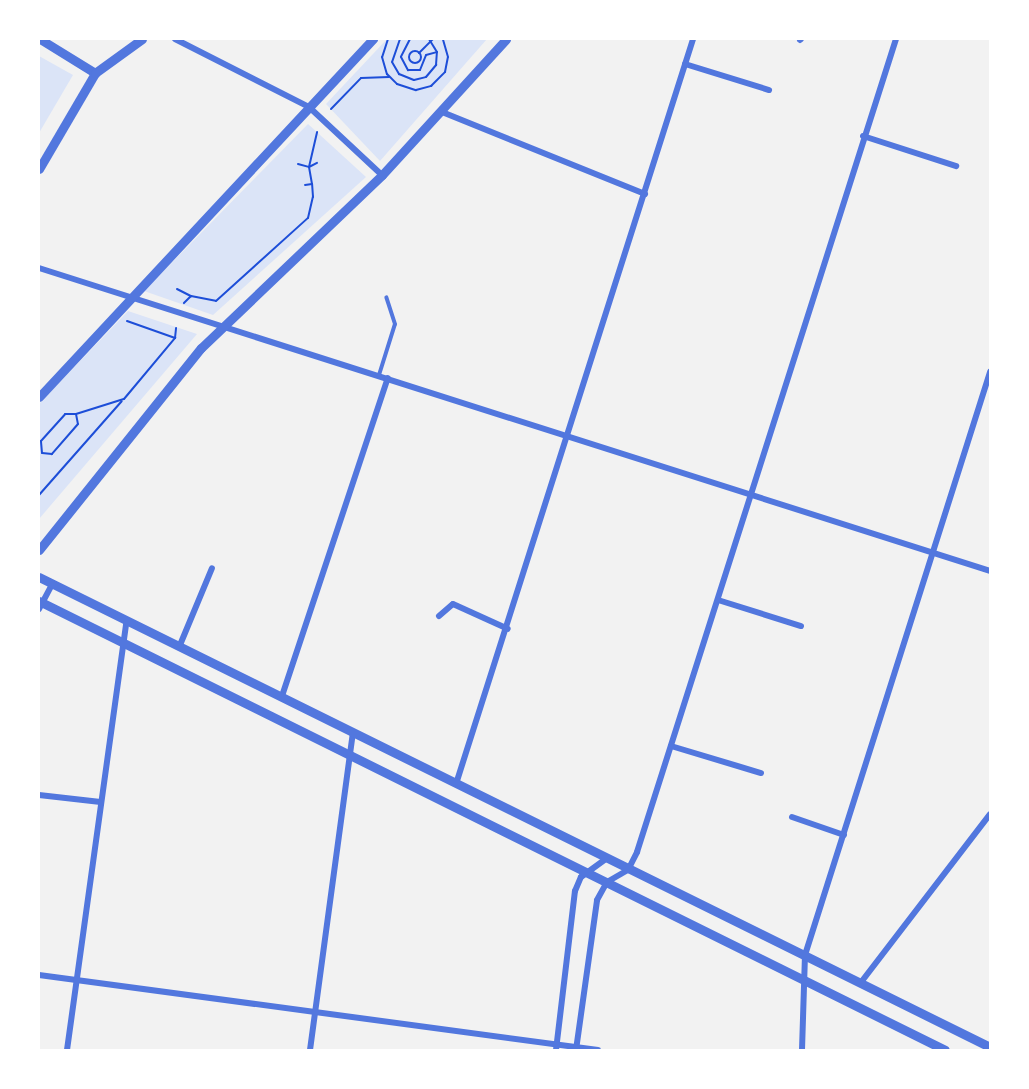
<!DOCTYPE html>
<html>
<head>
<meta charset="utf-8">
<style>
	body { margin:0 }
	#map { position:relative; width:1029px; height:1089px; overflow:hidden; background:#f2f2f2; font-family:"Source Sans 3",sans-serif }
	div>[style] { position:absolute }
	.green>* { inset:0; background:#dbe4f7 }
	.path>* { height:2px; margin:-1px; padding:0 1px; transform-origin:1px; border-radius:1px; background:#1d4ed8 }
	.path>.ring { margin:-1px; padding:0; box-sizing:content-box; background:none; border:2px solid #1d4ed8; border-radius:50% }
	.service>* { height:4px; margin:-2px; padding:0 2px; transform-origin:2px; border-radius:2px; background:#5277de }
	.minor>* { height:6px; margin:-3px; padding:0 3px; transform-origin:3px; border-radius:3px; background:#5277de }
	.tertiary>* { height:9px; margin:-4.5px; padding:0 4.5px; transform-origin:4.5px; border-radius:4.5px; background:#5277de }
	span { translate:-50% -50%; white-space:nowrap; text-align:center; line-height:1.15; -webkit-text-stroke:4.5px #fff; paint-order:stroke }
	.frame { position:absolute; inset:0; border:40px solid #fff; pointer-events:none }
</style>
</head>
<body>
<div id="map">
	<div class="green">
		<div style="clip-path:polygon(387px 39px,487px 39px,380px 161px,326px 104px)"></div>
		<div style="clip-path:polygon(39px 56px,73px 75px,39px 133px)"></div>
		<div style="clip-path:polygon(308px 124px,366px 177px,213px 315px,144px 291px)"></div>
		<div style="clip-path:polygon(128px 311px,197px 334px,39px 519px,39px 404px)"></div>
	</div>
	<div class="path">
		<div style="left:388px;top:39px;width:19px;rotate:108deg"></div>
		<div style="left:382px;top:57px;width:18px;rotate:74deg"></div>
		<div style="left:387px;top:74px;width:14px;rotate:45deg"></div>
		<div style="left:397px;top:84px;width:20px;rotate:18deg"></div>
		<div style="left:416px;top:90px;width:16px;rotate:-15deg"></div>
		<div style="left:431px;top:86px;width:20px;rotate:-45deg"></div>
		<div style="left:445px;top:72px;width:15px;rotate:-79deg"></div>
		<div style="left:448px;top:57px;width:19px;rotate:-106deg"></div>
		<div style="left:400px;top:39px;width:24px;rotate:109deg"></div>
		<div style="left:392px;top:62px;width:14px;rotate:60deg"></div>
		<div style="left:399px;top:74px;width:16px;rotate:22deg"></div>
		<div style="left:414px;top:80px;width:12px;rotate:-14deg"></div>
		<div style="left:426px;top:77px;width:16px;rotate:-50deg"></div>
		<div style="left:436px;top:65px;width:13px;rotate:-86deg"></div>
		<div style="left:437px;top:52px;width:15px;rotate:-122deg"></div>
		<div style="left:410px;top:39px;width:20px;rotate:117deg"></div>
		<div style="left:401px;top:57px;width:15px;rotate:62deg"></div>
		<div style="left:408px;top:70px;width:12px"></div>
		<div style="left:420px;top:70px;width:16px;rotate:-68deg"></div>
		<div style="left:426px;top:55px;width:11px;rotate:-15deg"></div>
		<div class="ring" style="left:409px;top:51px;width:10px;height:10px"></div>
		<div style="left:419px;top:53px;width:20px;rotate:-45deg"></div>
		<div style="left:331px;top:109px;width:43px;rotate:-45.9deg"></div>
		<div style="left:361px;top:78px;width:28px;rotate:-2deg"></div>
		<div style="left:298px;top:164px;width:11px;rotate:15deg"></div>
		<div style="left:309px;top:167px;width:17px;rotate:80deg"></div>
		<div style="left:309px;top:167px;width:36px;rotate:-77deg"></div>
		<div style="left:309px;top:167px;width:9px;rotate:-27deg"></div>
		<div style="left:177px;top:289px;width:16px;rotate:27deg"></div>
		<div style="left:191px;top:296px;width:10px;rotate:135deg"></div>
		<div style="left:191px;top:296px;width:25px;rotate:11deg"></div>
		<div style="left:216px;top:301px;width:124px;rotate:-42.1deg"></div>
		<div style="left:308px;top:218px;width:22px;rotate:-77deg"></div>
		<div style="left:313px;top:197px;width:13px;rotate:-94deg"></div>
		<div style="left:312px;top:184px;width:7px;rotate:172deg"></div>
		<div style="left:127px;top:321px;width:51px;rotate:19.5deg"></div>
		<div style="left:65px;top:414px;width:11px"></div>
		<div style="left:76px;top:414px;width:10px;rotate:79deg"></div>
		<div style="left:78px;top:424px;width:40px;rotate:131deg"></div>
		<div style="left:52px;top:454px;width:10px;rotate:-174deg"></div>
		<div style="left:42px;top:453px;width:12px;rotate:-95deg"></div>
		<div style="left:41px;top:441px;width:36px;rotate:-48deg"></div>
		<div style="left:76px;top:414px;width:50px;rotate:-17.4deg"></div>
		<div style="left:124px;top:399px;width:80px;rotate:-50.1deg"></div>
		<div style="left:175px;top:338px;width:10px;rotate:-84deg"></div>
		<div style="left:39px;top:495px;width:125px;rotate:-48.6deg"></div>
	</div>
	<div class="service">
		<div style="left:379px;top:375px;width:53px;rotate:-72.6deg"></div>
		<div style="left:395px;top:324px;width:28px;rotate:-108deg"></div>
	</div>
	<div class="minor">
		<div style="left:175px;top:39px;width:150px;rotate:26.9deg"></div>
		<div style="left:309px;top:107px;width:100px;rotate:43deg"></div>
		<div style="left:800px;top:40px;width:1px;rotate:-45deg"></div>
		<div style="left:685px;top:64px;width:88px;rotate:17.2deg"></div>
		<div style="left:442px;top:112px;width:219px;rotate:22deg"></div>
		<div style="left:863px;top:136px;width:98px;rotate:17.9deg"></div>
		<div style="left:39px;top:268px;width:998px;rotate:17.67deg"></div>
		<div style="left:718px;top:600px;width:87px;rotate:17.4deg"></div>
		<div style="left:39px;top:609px;width:27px;rotate:-62deg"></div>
		<div style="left:439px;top:616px;width:18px;rotate:-41deg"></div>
		<div style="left:453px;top:604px;width:60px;rotate:24.4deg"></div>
		<div style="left:180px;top:645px;width:83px;rotate:-67.4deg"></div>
		<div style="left:282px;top:696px;width:335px;rotate:-71.6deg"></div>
		<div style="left:671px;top:746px;width:94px;rotate:16.7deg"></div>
		<div style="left:456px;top:784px;width:782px;rotate:-72.35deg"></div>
		<div style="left:39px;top:795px;width:62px;rotate:6.4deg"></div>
		<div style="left:792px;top:817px;width:55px;rotate:19.1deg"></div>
		<div style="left:39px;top:975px;width:564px;rotate:7.64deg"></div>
		<div style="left:862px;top:981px;width:210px;rotate:-52.5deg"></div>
		<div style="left:67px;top:1050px;width:434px;rotate:-82.1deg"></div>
		<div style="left:310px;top:1050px;width:321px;rotate:-82.3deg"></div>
		<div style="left:556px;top:1050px;width:160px;rotate:-83.2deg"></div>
		<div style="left:575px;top:891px;width:15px;rotate:-67deg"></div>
		<div style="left:581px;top:877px;width:31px;rotate:-36deg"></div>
		<div style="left:576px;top:1050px;width:151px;rotate:-82deg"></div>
		<div style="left:597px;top:900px;width:21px;rotate:-61deg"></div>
		<div style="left:607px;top:882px;width:24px;rotate:-30deg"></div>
		<div style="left:628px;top:870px;width:20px;rotate:-63deg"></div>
		<div style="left:637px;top:852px;width:853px;rotate:-72.33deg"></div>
		<div style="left:802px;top:1050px;width:95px;rotate:-88.2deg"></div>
		<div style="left:805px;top:955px;width:612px;rotate:-72.39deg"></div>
	</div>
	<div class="tertiary">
		<div style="left:40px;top:39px;width:65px;rotate:31.7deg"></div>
		<div style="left:39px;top:169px;width:111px;rotate:-59.7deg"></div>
		<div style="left:95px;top:73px;width:58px;rotate:-35.9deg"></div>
		<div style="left:39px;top:397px;width:490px;rotate:-47deg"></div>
		<div style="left:39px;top:550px;width:259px;rotate:-51.3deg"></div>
		<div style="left:201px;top:348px;width:250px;rotate:-43.7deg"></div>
		<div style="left:382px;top:175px;width:184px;rotate:-47.6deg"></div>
		<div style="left:39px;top:577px;width:1061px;rotate:26.3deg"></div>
		<div style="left:39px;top:601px;width:1011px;rotate:26.36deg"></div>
	</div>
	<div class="frame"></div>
</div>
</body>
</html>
